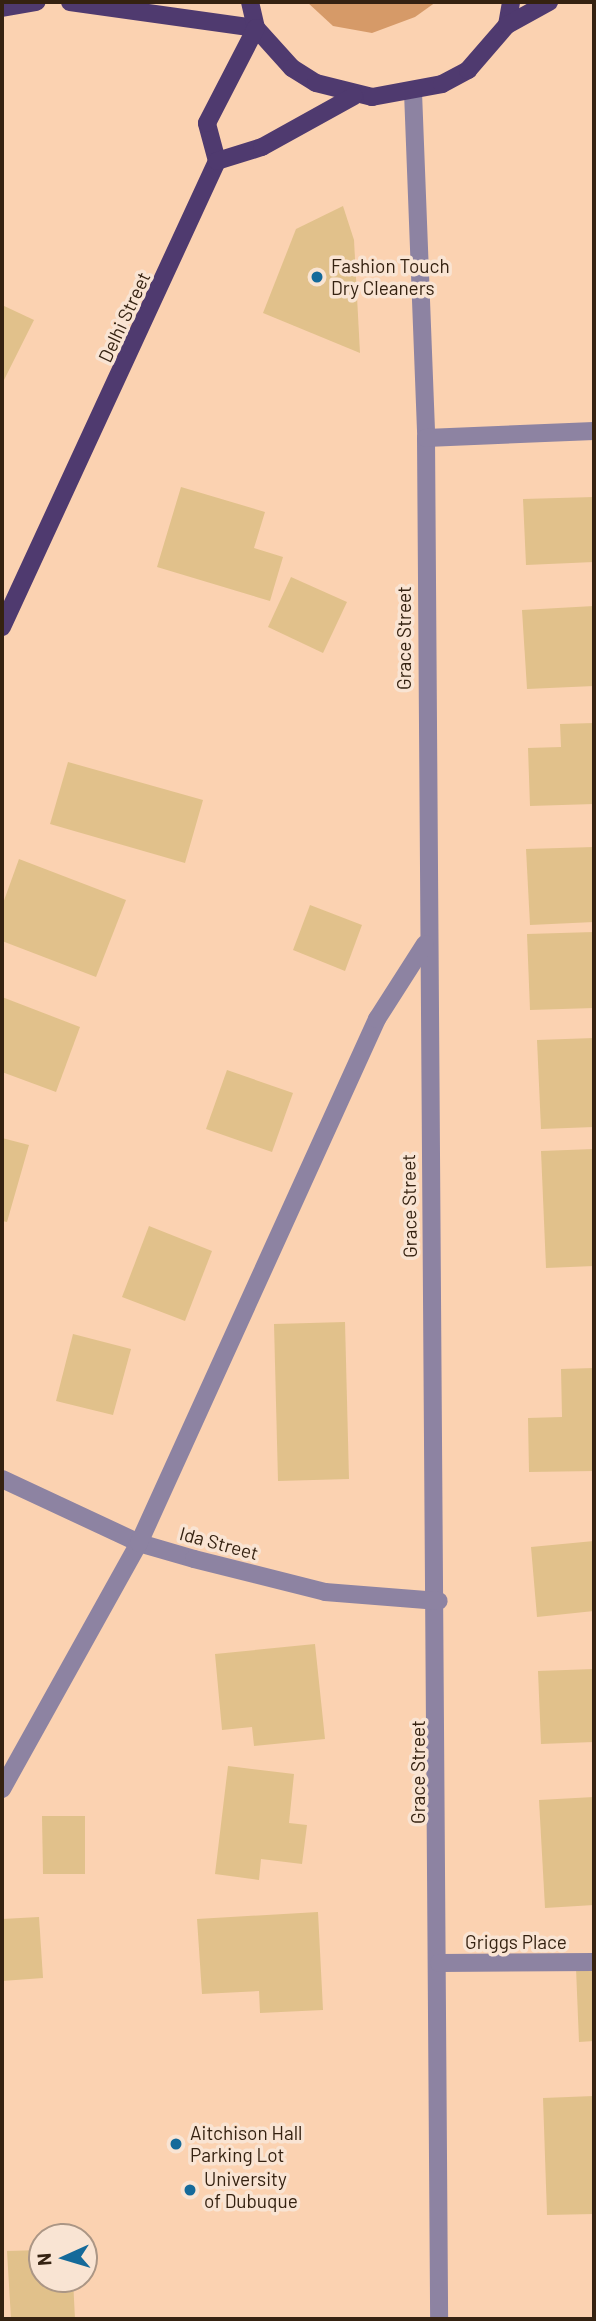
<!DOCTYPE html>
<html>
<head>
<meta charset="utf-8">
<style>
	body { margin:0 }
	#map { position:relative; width:596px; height:2321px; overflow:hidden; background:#fbd2b1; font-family:Barlow,sans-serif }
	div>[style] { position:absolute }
	.green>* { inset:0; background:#d69a68 }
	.building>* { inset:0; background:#e1c18b }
	.minor>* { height:18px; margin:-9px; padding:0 9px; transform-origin:9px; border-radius:9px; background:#8d83a2 }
	.major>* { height:18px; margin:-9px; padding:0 9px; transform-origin:9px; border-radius:9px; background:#4f3a6f }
	.dots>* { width:19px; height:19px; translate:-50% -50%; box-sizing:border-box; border:4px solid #f9e4d3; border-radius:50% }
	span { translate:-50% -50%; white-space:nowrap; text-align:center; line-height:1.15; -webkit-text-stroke:7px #f9e4d3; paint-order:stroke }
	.poi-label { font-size:19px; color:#352211 }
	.left { translate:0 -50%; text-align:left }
	.street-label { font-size:19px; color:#352211 }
	.frame { position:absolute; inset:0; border:4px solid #352211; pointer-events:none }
	.north { position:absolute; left:28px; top:2223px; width:70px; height:70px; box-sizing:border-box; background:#f9e4d3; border:2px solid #ab9685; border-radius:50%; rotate:266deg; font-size:19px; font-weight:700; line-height:28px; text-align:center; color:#352211 }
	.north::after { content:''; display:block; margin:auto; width:24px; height:32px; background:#156a9a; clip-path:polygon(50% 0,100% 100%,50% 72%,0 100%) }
</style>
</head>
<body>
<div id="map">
	<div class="green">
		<div style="clip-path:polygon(307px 2px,436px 2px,415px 17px,372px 33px,333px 26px)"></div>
	</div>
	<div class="building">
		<div style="clip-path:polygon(343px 206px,354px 240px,360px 353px,263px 313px,296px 229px)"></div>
		<div style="clip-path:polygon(2px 305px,34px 320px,2px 384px)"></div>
		<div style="clip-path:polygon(181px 487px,265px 512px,254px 548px,283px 557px,270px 601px,157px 567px)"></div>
		<div style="clip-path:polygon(594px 497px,594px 562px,526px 565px,523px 499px)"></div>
		<div style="clip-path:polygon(291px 577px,347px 602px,323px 653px,268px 627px)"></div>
		<div style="clip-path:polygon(594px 606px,594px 686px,527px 689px,522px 610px)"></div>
		<div style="clip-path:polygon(594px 723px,594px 804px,530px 806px,528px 748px,561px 747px,560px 724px)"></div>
		<div style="clip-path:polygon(68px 762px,203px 800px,185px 863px,50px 824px)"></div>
		<div style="clip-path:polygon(594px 847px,594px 922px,530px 925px,526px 849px)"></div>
		<div style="clip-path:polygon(19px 859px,126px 900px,96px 977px,2px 941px,2px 906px)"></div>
		<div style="clip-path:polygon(310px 905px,362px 925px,345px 971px,293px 950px)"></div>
		<div style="clip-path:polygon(594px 932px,594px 1008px,530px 1010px,527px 934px)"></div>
		<div style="clip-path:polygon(2px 997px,80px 1027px,56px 1092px,2px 1072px)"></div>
		<div style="clip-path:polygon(594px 1038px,594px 1127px,541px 1129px,537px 1040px)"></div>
		<div style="clip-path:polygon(227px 1070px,293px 1093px,272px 1152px,206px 1129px)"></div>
		<div style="clip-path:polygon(2px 1138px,29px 1145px,7px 1222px,2px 1221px)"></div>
		<div style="clip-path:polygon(594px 1149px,594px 1266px,546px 1268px,541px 1151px)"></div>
		<div style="clip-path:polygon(149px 1226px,212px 1251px,185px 1321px,122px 1297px)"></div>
		<div style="clip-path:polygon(345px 1322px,349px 1479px,278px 1481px,274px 1324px)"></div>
		<div style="clip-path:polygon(73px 1334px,131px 1349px,113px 1415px,56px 1401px)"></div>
		<div style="clip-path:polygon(594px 1368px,594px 1471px,529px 1472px,528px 1418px,562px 1417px,561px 1369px)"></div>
		<div style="clip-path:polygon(594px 1541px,594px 1611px,537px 1617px,531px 1547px)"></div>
		<div style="clip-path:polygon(315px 1644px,325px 1739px,254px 1746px,252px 1727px,222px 1730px,215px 1654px)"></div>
		<div style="clip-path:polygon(594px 1669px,594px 1742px,541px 1744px,538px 1671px)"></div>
		<div style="clip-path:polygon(228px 1766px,294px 1774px,289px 1823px,307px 1825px,302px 1864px,261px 1859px,259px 1880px,215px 1874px)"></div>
		<div style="clip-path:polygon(594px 1797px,594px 1905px,545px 1908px,539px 1800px)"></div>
		<div style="clip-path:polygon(42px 1816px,85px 1816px,85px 1874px,43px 1874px)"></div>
		<div style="clip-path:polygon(318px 1912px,323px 2010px,260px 2013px,259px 1991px,202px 1994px,197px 1919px)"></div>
		<div style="clip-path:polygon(39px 1917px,43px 1978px,2px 1981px,2px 1919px)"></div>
		<div style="clip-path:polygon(594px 1967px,594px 2041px,579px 2042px,576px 1968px)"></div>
		<div style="clip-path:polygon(594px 2096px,594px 2214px,547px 2215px,543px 2098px)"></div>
		<div style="clip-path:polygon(42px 2250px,42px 2279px,73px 2279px,75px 2319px,11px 2319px,7px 2251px)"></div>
	</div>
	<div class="minor">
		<div style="left:413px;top:92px;width:346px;rotate:87.8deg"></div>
		<div style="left:426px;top:438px;width:1881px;rotate:89.6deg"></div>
		<div style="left:426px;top:438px;width:168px;rotate:-2.4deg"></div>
		<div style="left:2px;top:1479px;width:151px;rotate:25deg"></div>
		<div style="left:139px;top:1543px;width:57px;rotate:16.2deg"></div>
		<div style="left:194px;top:1559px;width:135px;rotate:14.1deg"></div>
		<div style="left:325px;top:1592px;width:114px;rotate:4.5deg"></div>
		<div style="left:2px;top:1789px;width:282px;rotate:-60.9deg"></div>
		<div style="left:139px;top:1543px;width:576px;rotate:-65.57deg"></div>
		<div style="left:377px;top:1019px;width:89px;rotate:-57.4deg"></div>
		<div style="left:439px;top:1963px;width:155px;rotate:-0.4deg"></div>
	</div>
	<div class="major">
		<div style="left:70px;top:2px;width:188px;rotate:8deg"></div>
		<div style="left:250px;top:2px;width:27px;rotate:77deg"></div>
		<div style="left:256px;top:28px;width:54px;rotate:48deg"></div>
		<div style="left:292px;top:68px;width:28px;rotate:32deg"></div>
		<div style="left:316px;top:83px;width:58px;rotate:14deg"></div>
		<div style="left:372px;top:97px;width:71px;rotate:-10.5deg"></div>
		<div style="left:442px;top:84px;width:30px;rotate:-28deg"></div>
		<div style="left:468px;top:70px;width:60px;rotate:-49.1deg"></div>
		<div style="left:507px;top:25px;width:23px;rotate:-80deg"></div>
		<div style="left:2px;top:8px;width:35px;rotate:-10deg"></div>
		<div style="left:507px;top:25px;width:48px;rotate:-28.7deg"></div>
		<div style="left:217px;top:161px;width:39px;rotate:-105deg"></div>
		<div style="left:207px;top:123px;width:107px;rotate:-62.7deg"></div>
		<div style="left:2px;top:627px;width:513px;rotate:-65.23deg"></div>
		<div style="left:217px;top:161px;width:47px;rotate:-17.3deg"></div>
		<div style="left:262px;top:147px;width:105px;rotate:-29deg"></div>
	</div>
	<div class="dots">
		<div style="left:317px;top:277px;background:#156a9a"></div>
		<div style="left:176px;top:2144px;background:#156a9a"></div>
		<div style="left:190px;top:2190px;background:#156a9a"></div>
	</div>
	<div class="poi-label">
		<span class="left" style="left:331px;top:277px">Fashion Touch<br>Dry Cleaners</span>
		<span class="left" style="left:190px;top:2144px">Aitchison Hall<br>Parking Lot</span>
		<span class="left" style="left:204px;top:2190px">University<br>of Dubuque</span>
	</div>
	<div class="street-label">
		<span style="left:124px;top:317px;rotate:-65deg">Delhi Street</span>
		<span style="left:404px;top:638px;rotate:-90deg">Grace Street</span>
		<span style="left:409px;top:1206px;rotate:-91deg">Grace Street</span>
		<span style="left:219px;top:1543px;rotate:15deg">Ida Street</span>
		<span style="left:418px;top:1772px;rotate:-90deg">Grace Street</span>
		<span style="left:516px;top:1942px">Griggs Place</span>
	</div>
	<div class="frame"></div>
	<div class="north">N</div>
</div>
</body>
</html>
